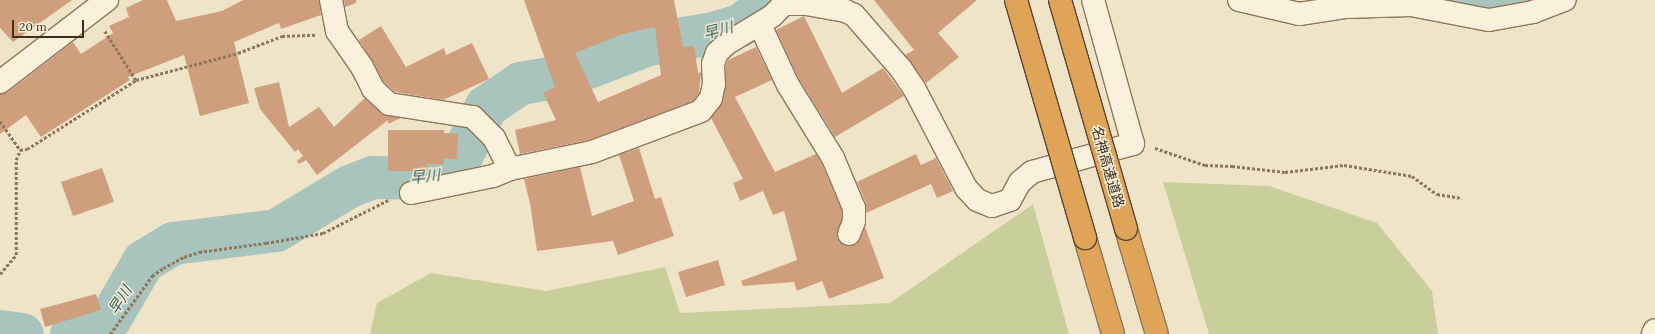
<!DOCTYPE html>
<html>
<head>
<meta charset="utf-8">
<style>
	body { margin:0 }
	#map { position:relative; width:1655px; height:334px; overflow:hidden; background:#f0e4c8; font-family:Lora,"Noto Sans JP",serif }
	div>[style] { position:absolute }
	.green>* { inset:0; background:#c9cf9b }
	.river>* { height:43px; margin:-21.5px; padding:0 21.5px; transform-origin:21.5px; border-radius:21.5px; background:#a9c4bc }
	.building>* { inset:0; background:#cf9f7d }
	.path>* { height:2.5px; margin-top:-1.25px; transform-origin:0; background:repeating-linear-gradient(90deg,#8d765c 0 3px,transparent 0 5px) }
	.roads { filter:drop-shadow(1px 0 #8d765c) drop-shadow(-1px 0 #8d765c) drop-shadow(0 1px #8d765c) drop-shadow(0 -1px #8d765c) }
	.minor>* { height:22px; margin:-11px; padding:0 11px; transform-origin:11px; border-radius:11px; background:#faf1dc }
	.highway>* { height:22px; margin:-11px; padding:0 11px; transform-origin:11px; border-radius:11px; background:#e0a458 }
	.bridges { filter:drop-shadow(1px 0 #5b4430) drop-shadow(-1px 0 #5b4430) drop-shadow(0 1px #5b4430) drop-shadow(0 -1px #5b4430) }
	.highway-bridge>* { height:22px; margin:-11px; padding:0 11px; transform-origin:11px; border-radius:11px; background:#e0a458 }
	span { translate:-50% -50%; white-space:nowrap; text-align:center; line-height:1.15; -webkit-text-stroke:3px #f7eed8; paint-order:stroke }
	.street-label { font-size:14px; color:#3d2e20 }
	.water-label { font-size:15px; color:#2f5d5a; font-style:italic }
	.scale { position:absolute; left:12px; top:20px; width:72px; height:18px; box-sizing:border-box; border:2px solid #3d2e20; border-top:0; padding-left:5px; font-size:12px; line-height:14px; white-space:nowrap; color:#3d2e20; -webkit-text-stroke:3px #f7eed8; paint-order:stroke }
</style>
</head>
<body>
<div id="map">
	<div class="green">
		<div style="clip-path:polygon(1163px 182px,1269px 186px,1377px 223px,1432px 291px,1438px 334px,1209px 334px)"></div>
		<div style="clip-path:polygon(1033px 204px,1069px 334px,370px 334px,377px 303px,431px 273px,546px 291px,665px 267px,680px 313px,890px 303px)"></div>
	</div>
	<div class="river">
		<div style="left:1472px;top:0;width:23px;rotate:7deg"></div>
		<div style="left:1495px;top:3px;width:28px;rotate:-6deg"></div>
		<div style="left:0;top:331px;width:22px;rotate:8deg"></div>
		<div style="left:71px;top:334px;width:12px;rotate:-9deg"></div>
		<div style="left:83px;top:332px;width:30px;rotate:-27deg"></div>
		<div style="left:110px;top:318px;width:66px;rotate:-59.9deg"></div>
		<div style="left:143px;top:261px;width:35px;rotate:-31deg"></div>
		<div style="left:173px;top:243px;width:104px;rotate:-7.2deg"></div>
		<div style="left:276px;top:230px;width:85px;rotate:-31.1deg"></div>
		<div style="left:349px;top:186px;width:26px;rotate:-21deg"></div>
		<div style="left:373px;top:177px;width:55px;rotate:1deg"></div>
		<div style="left:428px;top:178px;width:21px;rotate:-14deg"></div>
		<div style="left:448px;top:173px;width:21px;rotate:-53deg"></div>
		<div style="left:461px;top:156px;width:56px;rotate:-63.4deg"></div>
		<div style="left:486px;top:106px;width:41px;rotate:-34.1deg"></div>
		<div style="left:520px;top:83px;width:48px;rotate:-9.7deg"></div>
		<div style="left:567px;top:75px;width:87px;rotate:-20.9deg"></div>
		<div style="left:648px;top:44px;width:66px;rotate:-9.6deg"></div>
		<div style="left:713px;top:33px;width:28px;rotate:-17deg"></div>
		<div style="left:740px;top:25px;width:41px;rotate:-38deg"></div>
	</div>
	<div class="building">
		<div style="clip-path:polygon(0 0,72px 0,13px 42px,0 28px)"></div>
		<div style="clip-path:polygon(143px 0,167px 0,176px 21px,222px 11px,243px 0,319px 0,321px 15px,281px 29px,279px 23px,234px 42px,249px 103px,200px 116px,184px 55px,128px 77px,130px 80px,41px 137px,26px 115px,0 134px,0 94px,8px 92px,73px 42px,81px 54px,113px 33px,109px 26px,129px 17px,126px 8px)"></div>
		<div style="clip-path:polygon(344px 0,356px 0,356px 3px,345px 7px)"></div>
		<div style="clip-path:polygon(evenodd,524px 0,674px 0,683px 47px,694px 46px,698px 73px,701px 72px,699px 93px,693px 101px,589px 140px,520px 154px,515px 130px,556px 120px,543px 93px,555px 87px,524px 0,655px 27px,661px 75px,598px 102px,575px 53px,623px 34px,655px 27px)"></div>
		<div style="clip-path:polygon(874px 0,977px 0,938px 33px,959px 57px,926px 83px,905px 55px,914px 50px)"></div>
		<div style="clip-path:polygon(804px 16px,842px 93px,883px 68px,904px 96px,835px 137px,799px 79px,776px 30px)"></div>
		<div style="clip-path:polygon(381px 26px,406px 67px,444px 48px,446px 55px,472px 43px,489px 79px,443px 100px,395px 92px,383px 81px,372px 60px,359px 40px)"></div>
		<div style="clip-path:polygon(756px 47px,772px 80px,735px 97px,775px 172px,816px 154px,822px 164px,842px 211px,842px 219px,837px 236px,839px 242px,845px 246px,851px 246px,857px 244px,865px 227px,884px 278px,829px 299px,822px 281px,797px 291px,794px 282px,743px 286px,741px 281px,797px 260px,784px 211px,773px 215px,763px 191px,740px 201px,733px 183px,743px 179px,711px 118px,723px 101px,726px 84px,726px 66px,728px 60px)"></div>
		<div style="clip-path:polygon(279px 82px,289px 127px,319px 107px,334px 127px,365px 98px,381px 113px,401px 118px,388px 124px,388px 120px,317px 175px,306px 160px,299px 164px,297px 161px,303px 156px,298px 149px,295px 152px,260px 109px,254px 88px)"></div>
		<div style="clip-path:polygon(388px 130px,444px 130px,444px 133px,458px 134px,457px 159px,444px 159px,444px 165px,427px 164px,427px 171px,388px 171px)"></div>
		<div style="clip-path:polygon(639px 148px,655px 199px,661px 197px,674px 236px,618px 255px,613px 241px,537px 251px,530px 203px,524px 179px,580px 167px,592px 216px,634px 201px,619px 155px)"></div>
		<div style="clip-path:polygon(916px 154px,921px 165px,936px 158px,953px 191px,937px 198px,931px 184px,866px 213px,866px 203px,857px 182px)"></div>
		<div style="clip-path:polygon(102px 168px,114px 202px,73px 216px,61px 182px)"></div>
		<div style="clip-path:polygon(718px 260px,725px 285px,686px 297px,678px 272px)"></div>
		<div style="clip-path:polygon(96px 294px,101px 310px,45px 327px,40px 309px)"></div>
	</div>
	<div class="path">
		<div style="left:105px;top:31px;width:58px;rotate:57.7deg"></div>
		<div style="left:0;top:121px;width:35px;rotate:55deg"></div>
		<div style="left:1155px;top:148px;width:53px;rotate:18.8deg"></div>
		<div style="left:1205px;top:165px;width:27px;rotate:2deg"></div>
		<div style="left:1232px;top:166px;width:53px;rotate:6.5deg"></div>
		<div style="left:1285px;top:172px;width:59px;rotate:-6.8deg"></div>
		<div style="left:1344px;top:165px;width:69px;rotate:9.2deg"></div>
		<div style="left:1412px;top:176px;width:31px;rotate:36deg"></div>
		<div style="left:1437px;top:194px;width:25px;rotate:9deg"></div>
		<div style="left:20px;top:150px;width:7px;rotate:-8deg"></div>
		<div style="left:27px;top:149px;width:129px;rotate:-32.3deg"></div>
		<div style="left:136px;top:80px;width:106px;rotate:-14.8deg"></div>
		<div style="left:238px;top:53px;width:47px;rotate:-21.1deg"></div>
		<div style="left:282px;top:36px;width:33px;rotate:-2deg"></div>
		<div style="left:0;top:274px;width:25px;rotate:-50deg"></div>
		<div style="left:16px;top:255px;width:95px;rotate:-90deg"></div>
		<div style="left:16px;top:160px;width:11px;rotate:-68deg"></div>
		<div style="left:110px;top:334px;width:72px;rotate:-54.1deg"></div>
		<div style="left:152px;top:276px;width:14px;rotate:-36deg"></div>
		<div style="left:163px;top:268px;width:24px;rotate:-28deg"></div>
		<div style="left:184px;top:257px;width:16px;rotate:-18deg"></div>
		<div style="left:199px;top:252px;width:68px;rotate:-7.7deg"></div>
		<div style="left:266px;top:243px;width:58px;rotate:-10deg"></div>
		<div style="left:323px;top:233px;width:75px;rotate:-26.9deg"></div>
	</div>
	<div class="roads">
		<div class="minor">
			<div style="left:331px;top:0;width:32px;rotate:79deg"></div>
			<div style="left:337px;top:31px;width:44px;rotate:55.2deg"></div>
			<div style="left:362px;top:67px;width:25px;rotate:63deg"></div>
			<div style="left:373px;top:89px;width:22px;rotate:43deg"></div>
			<div style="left:389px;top:104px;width:85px;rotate:8.8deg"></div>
			<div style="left:473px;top:117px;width:30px;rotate:45deg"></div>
			<div style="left:494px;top:138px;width:35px;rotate:63deg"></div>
			<div style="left:1239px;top:0;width:62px;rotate:13.1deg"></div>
			<div style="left:1299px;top:14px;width:48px;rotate:-8.5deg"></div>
			<div style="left:1346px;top:7px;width:65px;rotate:-1.8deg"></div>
			<div style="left:1411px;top:5px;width:79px;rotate:10.9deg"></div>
			<div style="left:1489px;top:20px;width:45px;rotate:-10.3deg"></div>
			<div style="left:1533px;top:12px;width:34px;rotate:-21deg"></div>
			<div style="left:784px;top:4px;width:22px"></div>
			<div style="left:806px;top:4px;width:40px;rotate:10deg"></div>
			<div style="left:845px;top:11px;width:10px;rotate:24deg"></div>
			<div style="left:854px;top:15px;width:72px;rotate:49deg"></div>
			<div style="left:901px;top:69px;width:23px;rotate:56deg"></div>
			<div style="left:914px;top:88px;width:113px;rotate:62.5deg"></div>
			<div style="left:966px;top:188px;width:16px;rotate:47deg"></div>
			<div style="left:977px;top:200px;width:16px;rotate:22deg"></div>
			<div style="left:992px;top:206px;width:19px;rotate:-18deg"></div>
			<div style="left:1010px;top:200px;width:21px;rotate:-61deg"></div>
			<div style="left:1020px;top:182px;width:16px;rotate:-40deg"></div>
			<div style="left:1032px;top:172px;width:105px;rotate:-15.5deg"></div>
			<div style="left:1133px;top:144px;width:149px;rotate:-105.5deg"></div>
			<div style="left:760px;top:25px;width:66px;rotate:65deg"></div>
			<div style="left:788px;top:85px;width:86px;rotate:58.3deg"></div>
			<div style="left:833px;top:158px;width:54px;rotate:67.2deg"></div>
			<div style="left:854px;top:208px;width:13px;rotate:90deg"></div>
			<div style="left:854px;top:221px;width:14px;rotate:111deg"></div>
			<div style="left:0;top:82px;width:135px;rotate:-37.5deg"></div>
			<div style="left:411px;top:193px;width:84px;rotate:-11.7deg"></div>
			<div style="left:493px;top:176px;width:18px;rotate:-22deg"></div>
			<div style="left:510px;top:169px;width:84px;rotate:-11.7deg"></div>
			<div style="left:592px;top:152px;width:116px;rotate:-20.6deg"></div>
			<div style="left:701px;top:111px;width:16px;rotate:-52deg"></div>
			<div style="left:711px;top:98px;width:14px;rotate:-78deg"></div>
			<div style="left:714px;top:84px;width:20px;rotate:-93deg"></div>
			<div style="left:713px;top:64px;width:12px;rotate:-70deg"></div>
			<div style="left:717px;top:53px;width:13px;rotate:-45deg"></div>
			<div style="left:726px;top:44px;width:54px;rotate:-31.3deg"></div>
			<div style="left:772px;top:16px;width:17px;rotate:-45deg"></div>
			<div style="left:784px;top:4px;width:4px;rotate:-104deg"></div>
			<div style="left:1653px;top:334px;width:4px;rotate:-63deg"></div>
		</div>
		<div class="highway">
			<div style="left:1126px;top:229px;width:109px;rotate:73.6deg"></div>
			<div style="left:1085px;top:238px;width:100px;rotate:73.7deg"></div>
		</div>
	</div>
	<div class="bridges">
		<div class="highway-bridge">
			<div style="left:1016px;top:0;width:248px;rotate:73.8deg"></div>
			<div style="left:1060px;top:0;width:238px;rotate:73.9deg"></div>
		</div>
	</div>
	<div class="street-label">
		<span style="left:1108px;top:167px;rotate:74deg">名神高速道路</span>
	</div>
	<div class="water-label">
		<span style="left:718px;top:30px;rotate:-15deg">早川</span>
		<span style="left:425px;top:176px;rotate:-6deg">早川</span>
		<span style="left:120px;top:300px;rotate:-58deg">早川</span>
	</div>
	<div class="scale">20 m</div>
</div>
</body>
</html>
